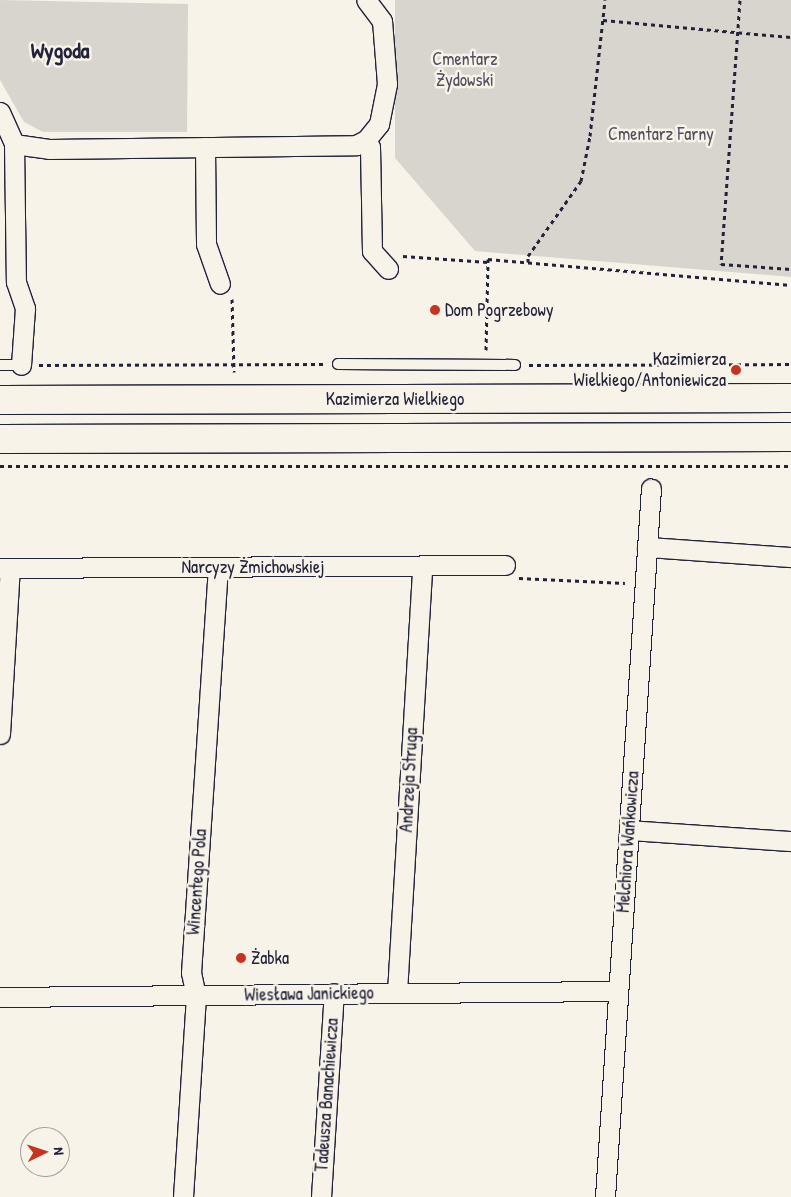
<!DOCTYPE html>
<html>
<head>
<meta charset="utf-8">
<style>
	body { margin:0 }
	#map { position:relative; width:791px; height:1197px; overflow:hidden; background:#f7f3e8; font-family:"Patrick Hand",sans-serif }
	div>[style] { position:absolute }
	.green>* { inset:0; background:#d8d5cf }
	.path>* { height:3px; margin-top:-1.5px; transform-origin:0; background:repeating-linear-gradient(90deg,#22223b 0 4px,transparent 0 8px) }
	.roads { filter:drop-shadow(1px 0 #22223b) drop-shadow(-1px 0 #22223b) drop-shadow(0 1px #22223b) drop-shadow(0 -1px #22223b) }
	.lane>* { height:10px; margin:-5px; padding:0 5px; transform-origin:5px; border-radius:5px; background:#f7f3e8 }
	.street>* { height:19px; margin:-9.5px; padding:0 9.5px; transform-origin:9.5px; border-radius:9.5px; background:#f7f3e8 }
	.secondary>* { height:28px; margin:-14px; padding:0 14px; transform-origin:14px; border-radius:14px; background:#f7f3e8 }
	.dots>* { width:14px; height:14px; translate:-50% -50%; box-sizing:border-box; border:2px solid #f7f3e8; border-radius:50% }
	span { translate:-50% -50%; white-space:nowrap; text-align:center; line-height:1.15; -webkit-text-stroke:5px #f7f3e8; paint-order:stroke }
	.park-label { font-size:18px; color:#504f60 }
	.poi-label { font-size:18px; color:#22223b }
	.left { translate:0 -50%; text-align:left }
	.right { translate:-100% -50%; text-align:right }
	.street-label { font-size:18px; color:#22223b }
	.district-label { font-size:22px; color:#22223b; font-weight:700 }
	.north { position:absolute; left:20px; top:1127px; width:50px; height:50px; box-sizing:border-box; background:#f7f3e8; border:1px solid #a29fa3; border-radius:50%; rotate:86deg; font-size:14px; font-weight:700; line-height:20px; text-align:center; color:#22223b }
	.north::after { content:''; display:block; margin:auto; width:18px; height:22px; background:#c8321e; clip-path:polygon(50% 0,100% 100%,50% 72%,0 100%) }
</style>
</head>
<body>
<div id="map">
	<div class="green">
		<div style="clip-path:polygon(0 0,188px 4px,187px 132px,43px 132px,24px 122px,0 80px)"></div>
		<div style="clip-path:polygon(395px 0,791px 0,791px 277px,475px 251px,395px 158px)"></div>
	</div>
	<div class="path">
		<div style="left:740px;top:0;width:265px;rotate:94.1deg"></div>
		<div style="left:721px;top:264px;width:70px;rotate:4.1deg"></div>
		<div style="left:603px;top:20px;width:189px;rotate:5.2deg"></div>
		<div style="left:403px;top:256px;width:85px;rotate:4deg"></div>
		<div style="left:528px;top:262px;width:6px;rotate:-90deg"></div>
		<div style="left:528px;top:256px;width:92px;rotate:-54.8deg"></div>
		<div style="left:581px;top:181px;width:46px;rotate:-78.7deg"></div>
		<div style="left:590px;top:136px;width:137px;rotate:-83.7deg"></div>
		<div style="left:232px;top:299px;width:73px;rotate:88.4deg"></div>
		<div style="left:486px;top:350px;width:91px;rotate:-88.7deg"></div>
		<div style="left:488px;top:259px;width:304px;rotate:4.9deg"></div>
		<div style="left:39px;top:365px;width:284px;rotate:-0.2deg"></div>
		<div style="left:529px;top:365px;width:262px;rotate:-0.2deg"></div>
		<div style="left:0;top:466px;width:791px"></div>
		<div style="left:519px;top:578px;width:106px;rotate:2.7deg"></div>
	</div>
	<div class="roads">
		<div class="lane">
			<div style="left:338px;top:364px;width:177px;rotate:0.3deg"></div>
			<div style="left:0;top:365px;width:21px"></div>
		</div>
		<div class="street">
			<div style="left:0;top:112px;width:35px;rotate:66deg"></div>
			<div style="left:14px;top:144px;width:35px;rotate:8deg"></div>
			<div style="left:49px;top:149px;width:307px;rotate:-0.7deg"></div>
			<div style="left:356px;top:145px;width:11px;rotate:-27deg"></div>
			<div style="left:366px;top:140px;width:21px;rotate:-51deg"></div>
			<div style="left:379px;top:124px;width:41px;rotate:-78.7deg"></div>
			<div style="left:387px;top:84px;width:63px;rotate:-94.5deg"></div>
			<div style="left:382px;top:21px;width:26px;rotate:-127deg"></div>
			<div style="left:366px;top:140px;width:8px;rotate:60deg"></div>
			<div style="left:370px;top:147px;width:104px;rotate:88.9deg"></div>
			<div style="left:372px;top:251px;width:24px;rotate:48deg"></div>
			<div style="left:14px;top:144px;width:138px;rotate:89.2deg"></div>
			<div style="left:16px;top:282px;width:28px;rotate:71deg"></div>
			<div style="left:25px;top:308px;width:57px;rotate:94deg"></div>
			<div style="left:205px;top:147px;width:97px;rotate:89.4deg"></div>
			<div style="left:206px;top:244px;width:42px;rotate:70.7deg"></div>
			<div style="left:647px;top:547px;width:144px;rotate:4deg"></div>
			<div style="left:0;top:568px;width:505px;rotate:-0.34deg"></div>
			<div style="left:0;top:734px;width:166px;rotate:-86.6deg"></div>
			<div style="left:629px;top:830px;width:162px;rotate:3.9deg"></div>
			<div style="left:397px;top:992px;width:426px;rotate:-86.6deg"></div>
			<div style="left:0;top:997px;width:618px;rotate:-0.56deg"></div>
			<div style="left:183px;top:1197px;width:201px;rotate:-86.3deg"></div>
			<div style="left:196px;top:996px;width:24px;rotate:-102deg"></div>
			<div style="left:191px;top:973px;width:407px;rotate:-86.2deg"></div>
			<div style="left:321px;top:1197px;width:204px;rotate:-86.4deg"></div>
			<div style="left:605px;top:1197px;width:710px;rotate:-86.29deg"></div>
		</div>
		<div class="secondary">
			<div style="left:0;top:400px;width:791px;rotate:-0.14deg"></div>
			<div style="left:0;top:439px;width:791px;rotate:-0.14deg"></div>
		</div>
	</div>
	<div class="dots">
		<div style="left:435px;top:310px;background:#c8321e"></div>
		<div style="left:736px;top:370px;background:#c8321e"></div>
		<div style="left:241px;top:958px;background:#c8321e"></div>
	</div>
	<div class="park-label">
		<span style="left:465px;top:70px">Cmentarz<br>Żydowski</span>
		<span style="left:661px;top:134px">Cmentarz Farny</span>
	</div>
	<div class="poi-label">
		<span class="left" style="left:445px;top:310px">Dom Pogrzebowy</span>
		<span class="right" style="left:726px;top:370px">Kazimierza<br>Wielkiego/Antoniewicza</span>
		<span class="left" style="left:251px;top:958px">Żabka</span>
	</div>
	<div class="street-label">
		<span style="left:395px;top:399px">Kazimierza Wielkiego</span>
		<span style="left:253px;top:567px">Narcyzy Żmichowskiej</span>
		<span style="left:409px;top:780px;rotate:-87deg">Andrzeja Struga</span>
		<span style="left:628px;top:842px;rotate:-86deg">Melchiora Wańkowicza</span>
		<span style="left:197px;top:882px;rotate:-86deg">Wincentego Pola</span>
		<span style="left:309px;top:994px;rotate:-1deg">Wiesława Janickiego</span>
		<span style="left:327px;top:1095px;rotate:-86deg">Tadeusza Banachiewicza</span>
	</div>
	<div class="district-label">
		<span style="left:60px;top:51px">Wygoda</span>
	</div>
	<div class="north">N</div>
</div>
</body>
</html>
